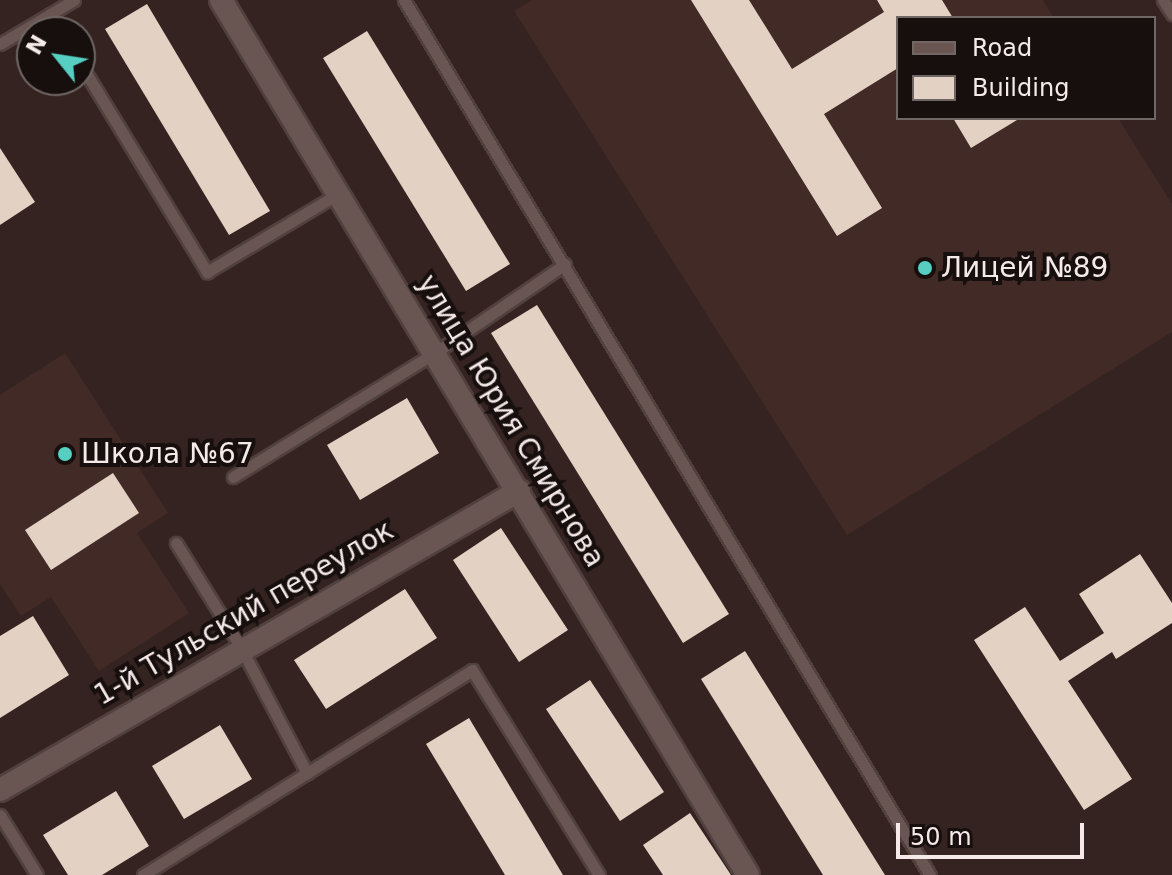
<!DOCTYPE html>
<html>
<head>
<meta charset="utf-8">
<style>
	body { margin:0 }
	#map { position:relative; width:1172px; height:875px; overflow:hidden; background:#342320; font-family:"DejaVu Sans",sans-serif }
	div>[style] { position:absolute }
	.built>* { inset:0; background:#422a26 }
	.building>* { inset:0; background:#e3d2c4 }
	.roads { filter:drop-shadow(2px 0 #50413f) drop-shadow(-2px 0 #50413f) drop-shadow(0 2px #50413f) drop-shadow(0 -2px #50413f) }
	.service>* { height:11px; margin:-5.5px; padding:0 5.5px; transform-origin:5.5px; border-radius:5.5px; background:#695552 }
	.minor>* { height:22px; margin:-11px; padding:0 11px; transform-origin:11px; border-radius:11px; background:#695552 }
	.tertiary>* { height:22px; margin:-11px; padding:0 11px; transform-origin:11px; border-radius:11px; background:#695552 }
	.dots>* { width:22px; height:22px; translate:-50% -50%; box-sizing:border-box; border:4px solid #160f0d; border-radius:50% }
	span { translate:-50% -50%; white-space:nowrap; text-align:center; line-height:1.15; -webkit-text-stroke:8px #160f0d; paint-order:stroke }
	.poi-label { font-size:28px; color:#f6eae8 }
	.left { translate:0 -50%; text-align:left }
	.street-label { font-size:28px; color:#f6eae8 }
	.legend { position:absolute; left:896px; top:16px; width:260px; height:104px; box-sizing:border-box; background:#160f0d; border:2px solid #706765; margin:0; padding:10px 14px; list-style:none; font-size:24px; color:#f6eae8 }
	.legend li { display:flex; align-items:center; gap:16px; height:40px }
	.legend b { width:40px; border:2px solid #706765 }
	.north { position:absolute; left:16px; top:16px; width:80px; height:80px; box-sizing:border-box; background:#160f0d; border:2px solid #706765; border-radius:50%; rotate:300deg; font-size:22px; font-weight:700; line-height:32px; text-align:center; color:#f6eae8 }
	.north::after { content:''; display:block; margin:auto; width:28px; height:36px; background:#56cec2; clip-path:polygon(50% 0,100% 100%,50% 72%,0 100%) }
	.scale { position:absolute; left:896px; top:823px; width:188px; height:36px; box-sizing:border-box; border:4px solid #f6eae8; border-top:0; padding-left:10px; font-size:24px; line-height:28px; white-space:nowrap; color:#f6eae8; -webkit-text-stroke:6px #160f0d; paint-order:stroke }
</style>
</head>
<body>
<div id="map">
	<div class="built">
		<div style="clip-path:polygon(532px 0,1043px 0,1054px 18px,898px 18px,898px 118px,1118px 118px,1172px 204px,1172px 332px,847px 535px,514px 11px)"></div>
		<div style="clip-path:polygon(65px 353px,168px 513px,137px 533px,189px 613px,99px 671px,51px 597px,21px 616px,0 584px,0 395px)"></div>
	</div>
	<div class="building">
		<div style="clip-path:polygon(691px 0,749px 0,792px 69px,884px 12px,877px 0,942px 0,953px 18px,898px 18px,898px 68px,824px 114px,882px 208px,837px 236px)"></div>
		<div style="clip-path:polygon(147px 4px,270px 211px,229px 235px,105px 29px)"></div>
		<div style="clip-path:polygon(367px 31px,510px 264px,466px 291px,323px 58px)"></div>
		<div style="clip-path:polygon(953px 118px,1015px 118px,1017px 120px,971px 148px)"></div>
		<div style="clip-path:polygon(0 148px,35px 202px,0 225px)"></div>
		<div style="clip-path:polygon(537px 305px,729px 614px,683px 643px,491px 333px)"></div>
		<div style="clip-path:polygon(407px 398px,439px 453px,360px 500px,327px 445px)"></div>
		<div style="clip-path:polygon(113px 473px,139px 513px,51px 570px,25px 530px)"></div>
		<div style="clip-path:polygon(501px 528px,568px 630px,519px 662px,453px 560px)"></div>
		<div style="clip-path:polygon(1140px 554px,1172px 603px,1172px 623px,1116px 659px,1112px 652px,1068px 681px,1132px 779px,1084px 810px,974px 640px,1025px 607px,1060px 661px,1104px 633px,1079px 594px)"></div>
		<div style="clip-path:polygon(405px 589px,437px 638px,326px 709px,294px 660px)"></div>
		<div style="clip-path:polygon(33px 616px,69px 675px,0 718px,0 636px)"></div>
		<div style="clip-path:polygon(745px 651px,885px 875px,823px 875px,701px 679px)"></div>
		<div style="clip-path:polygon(590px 680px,664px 792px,620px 821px,546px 709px)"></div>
		<div style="clip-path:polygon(469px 718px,563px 875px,505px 875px,426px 744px)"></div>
		<div style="clip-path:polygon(220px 725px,252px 779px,184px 819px,152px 766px)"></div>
		<div style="clip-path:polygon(116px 791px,149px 846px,102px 875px,68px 875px,43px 835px)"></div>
		<div style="clip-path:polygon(690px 813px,731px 875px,663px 875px,643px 845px)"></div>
	</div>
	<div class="roads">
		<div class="service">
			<div style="left:404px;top:0;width:1021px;rotate:58.99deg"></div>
			<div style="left:1163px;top:0;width:17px;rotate:57deg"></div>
			<div style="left:50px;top:14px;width:21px;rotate:59deg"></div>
			<div style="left:0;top:44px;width:86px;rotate:-30.7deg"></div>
			<div style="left:80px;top:63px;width:245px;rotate:58.7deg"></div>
			<div style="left:207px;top:272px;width:152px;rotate:-30.8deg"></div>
			<div style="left:233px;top:477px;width:238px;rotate:-31.6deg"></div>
			<div style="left:436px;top:352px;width:156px;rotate:-34.3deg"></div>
			<div style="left:176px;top:543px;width:121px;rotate:58.1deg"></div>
			<div style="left:240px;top:646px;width:144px;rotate:62.2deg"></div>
			<div style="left:0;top:815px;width:70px;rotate:58.3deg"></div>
			<div style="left:143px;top:875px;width:388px;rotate:-31.9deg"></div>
			<div style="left:472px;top:670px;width:241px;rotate:58.2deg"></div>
		</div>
		<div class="minor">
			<div style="left:0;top:790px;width:599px;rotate:-29.95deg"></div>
		</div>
		<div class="tertiary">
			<div style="left:221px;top:0;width:1021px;rotate:58.94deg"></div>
		</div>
	</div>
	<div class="dots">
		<div style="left:925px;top:268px;background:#56cec2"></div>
		<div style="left:65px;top:454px;background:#56cec2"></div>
	</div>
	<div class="poi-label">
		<span class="left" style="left:941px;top:268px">Лицей №89</span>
		<span class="left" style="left:81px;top:454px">Школа №67</span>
	</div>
	<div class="street-label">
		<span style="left:511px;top:421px;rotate:59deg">улица Юрия Смирнова</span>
		<span style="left:244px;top:613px;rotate:-30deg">1-й Тульский переулок</span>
	</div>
	<ul class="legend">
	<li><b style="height:10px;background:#695552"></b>Road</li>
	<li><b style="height:22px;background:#e3d2c4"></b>Building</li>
	</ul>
	<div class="north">N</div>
	<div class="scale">50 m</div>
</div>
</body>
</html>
